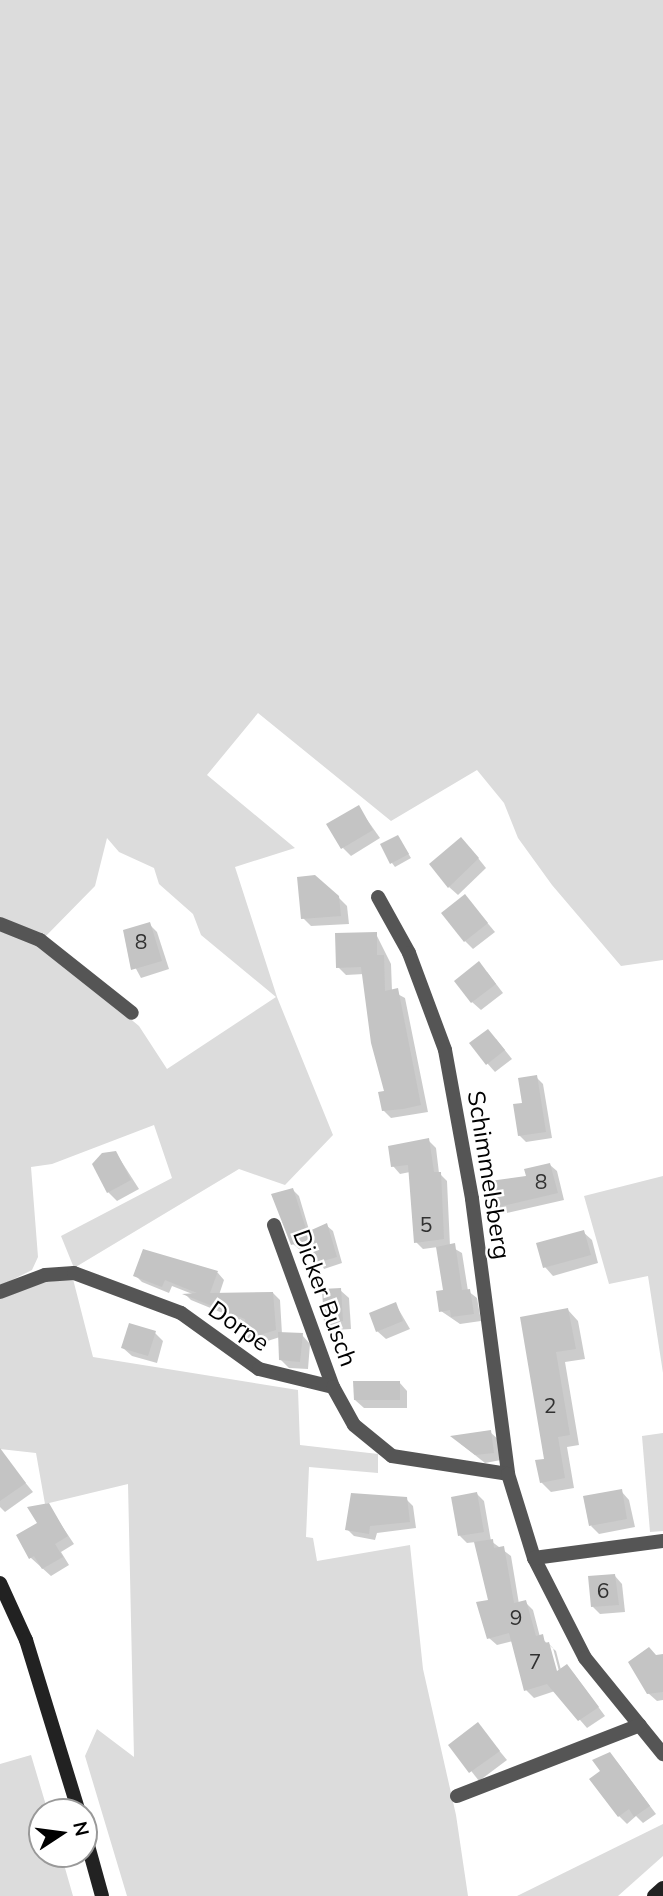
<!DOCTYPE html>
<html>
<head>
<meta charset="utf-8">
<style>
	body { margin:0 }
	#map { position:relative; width:663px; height:1896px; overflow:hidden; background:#fff; font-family:Mulish,sans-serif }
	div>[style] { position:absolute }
	.green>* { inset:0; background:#dcdcdc }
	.shadow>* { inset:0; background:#0003 }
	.building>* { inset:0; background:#c4c4c4 }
	.street>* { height:14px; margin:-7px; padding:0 7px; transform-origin:7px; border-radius:7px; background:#555 }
	.secondary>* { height:14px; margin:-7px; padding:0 7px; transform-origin:7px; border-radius:7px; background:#222 }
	span { translate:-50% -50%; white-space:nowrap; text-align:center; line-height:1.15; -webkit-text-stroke:5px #fff; paint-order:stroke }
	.number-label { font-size:21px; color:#313131 }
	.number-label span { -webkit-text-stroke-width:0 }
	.street-label { font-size:24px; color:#000 }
	.north { position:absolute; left:28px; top:1798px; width:70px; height:70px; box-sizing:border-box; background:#fff; border:2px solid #999; border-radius:50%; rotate:77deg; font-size:19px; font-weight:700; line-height:28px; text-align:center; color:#000 }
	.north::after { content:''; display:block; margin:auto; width:24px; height:32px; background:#000; clip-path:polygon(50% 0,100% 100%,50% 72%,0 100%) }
</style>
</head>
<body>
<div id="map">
	<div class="green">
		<div style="clip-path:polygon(0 0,663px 0,663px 960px,621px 966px,552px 885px,518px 838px,504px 803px,477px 770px,391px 821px,258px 713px,207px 775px,295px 848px,235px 867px,277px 997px,333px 1135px,285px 1185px,239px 1169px,74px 1268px,61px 1236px,172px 1178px,154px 1125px,52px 1164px,31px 1167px,38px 1257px,32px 1270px,0 1286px,0 927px,37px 942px,139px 1026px,167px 1069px,276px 997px,201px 935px,193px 914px,159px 884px,154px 868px,119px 852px,107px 838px,95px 886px,43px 939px,0 920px)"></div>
		<div style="clip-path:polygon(663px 1176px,663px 1373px,648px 1276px,609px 1284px,584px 1196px)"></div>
		<div style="clip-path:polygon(73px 1279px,93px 1357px,298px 1390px,300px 1445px,378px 1454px,378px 1473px,309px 1467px,306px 1537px,313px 1538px,317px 1561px,410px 1545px,423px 1669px,456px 1815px,468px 1896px,127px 1896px,85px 1756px,97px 1729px,134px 1757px,128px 1484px,45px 1504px,36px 1453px,0 1449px,0 1296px,45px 1282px)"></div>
		<div style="clip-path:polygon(663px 1433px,663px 1531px,650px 1532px,642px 1436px)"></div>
		<div style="clip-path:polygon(31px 1755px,48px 1812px,42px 1812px,42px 1854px,61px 1854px,73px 1896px,0 1896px,0 1764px)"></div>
		<div style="clip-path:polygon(663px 1824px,663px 1856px,618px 1896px,517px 1896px)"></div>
	</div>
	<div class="shadow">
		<div style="clip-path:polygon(358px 807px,380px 838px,351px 856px,343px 848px)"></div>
		<div style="clip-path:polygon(398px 837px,411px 858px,395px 867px,392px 863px)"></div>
		<div style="clip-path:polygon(470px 848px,486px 868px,458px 895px,449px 887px)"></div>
		<div style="clip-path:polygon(465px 896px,495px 932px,473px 949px,465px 941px)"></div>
		<div style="clip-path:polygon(338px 897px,347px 906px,349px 924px,311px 926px,303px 918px)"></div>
		<div style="clip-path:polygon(149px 924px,157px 932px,169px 969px,141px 978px,128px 954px)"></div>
		<div style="clip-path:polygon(376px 934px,391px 964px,392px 991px,405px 998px,428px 1112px,391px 1118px,383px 1110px,386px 1092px,364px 974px,346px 975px,338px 967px)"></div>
		<div style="clip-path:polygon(487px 972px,503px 993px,481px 1010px,472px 1002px)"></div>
		<div style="clip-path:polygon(496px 1039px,512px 1059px,495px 1072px,487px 1063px)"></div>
		<div style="clip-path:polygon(536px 1077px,543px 1084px,552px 1138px,526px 1142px,519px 1135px,524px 1104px)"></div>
		<div style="clip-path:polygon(428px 1140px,436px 1148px,439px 1173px,447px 1181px,450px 1246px,462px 1253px,468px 1291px,477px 1298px,481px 1321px,460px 1324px,441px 1311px,445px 1291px,438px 1247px,423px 1249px,416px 1242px,410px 1172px,400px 1174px,393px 1166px)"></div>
		<div style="clip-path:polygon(116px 1153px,139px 1189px,117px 1201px,108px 1192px)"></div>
		<div style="clip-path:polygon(550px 1165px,557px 1171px,564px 1200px,502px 1214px,496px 1208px,492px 1183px,528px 1177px)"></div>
		<div style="clip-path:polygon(293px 1190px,299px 1196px,310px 1233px,326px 1225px,333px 1231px,342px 1263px,324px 1269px,313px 1246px,300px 1250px,293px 1244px)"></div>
		<div style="clip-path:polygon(583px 1232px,592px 1240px,598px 1263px,553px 1276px,545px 1267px)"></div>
		<div style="clip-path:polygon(144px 1251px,218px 1273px,224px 1280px,219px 1295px,273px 1293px,280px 1300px,282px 1334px,302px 1335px,310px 1344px,308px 1369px,289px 1368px,280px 1359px,280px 1337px,255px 1345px,248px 1338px,247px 1323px,191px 1300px,186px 1295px,195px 1295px,172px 1286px,169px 1293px,142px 1282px,135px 1275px)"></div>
		<div style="clip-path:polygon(340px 1290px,349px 1298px,351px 1329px,334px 1330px,326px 1322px)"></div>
		<div style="clip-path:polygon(396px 1305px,410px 1329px,386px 1339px,377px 1331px)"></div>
		<div style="clip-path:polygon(568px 1310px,578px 1321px,585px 1359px,565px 1362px,579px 1445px,567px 1447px,574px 1488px,551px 1492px,541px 1482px,546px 1460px,522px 1318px)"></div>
		<div style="clip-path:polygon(155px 1333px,163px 1341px,157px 1363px,132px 1356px,123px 1348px)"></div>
		<div style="clip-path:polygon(399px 1382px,407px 1391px,407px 1408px,364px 1408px,355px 1400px)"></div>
		<div style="clip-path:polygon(490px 1432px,499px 1440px,501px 1460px,485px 1463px,461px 1444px)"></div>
		<div style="clip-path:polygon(5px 1458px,33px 1492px,5px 1512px,0 1507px,0 1461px)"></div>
		<div style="clip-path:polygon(621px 1491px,629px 1500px,635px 1527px,599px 1534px,591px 1526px)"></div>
		<div style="clip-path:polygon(evenodd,477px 1494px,484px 1501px,491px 1541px,511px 1556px,519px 1604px,525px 1602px,533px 1610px,540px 1637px,556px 1651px,561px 1670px,567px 1666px,574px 1674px,605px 1716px,587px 1728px,555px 1691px,534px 1698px,526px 1690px,513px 1641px,497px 1645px,489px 1638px,490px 1601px,476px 1542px,467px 1543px,460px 1536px,477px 1494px,548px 1643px,553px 1648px,561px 1679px,557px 1680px,548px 1643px)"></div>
		<div style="clip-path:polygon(406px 1499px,413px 1506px,416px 1528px,377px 1533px,375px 1540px,354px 1536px,347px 1529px)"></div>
		<div style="clip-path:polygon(48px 1505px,74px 1544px,61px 1552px,69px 1565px,51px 1576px,31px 1558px,18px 1536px,39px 1524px)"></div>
		<div style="clip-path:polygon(615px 1576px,622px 1584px,625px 1612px,600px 1614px,593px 1607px)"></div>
		<div style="clip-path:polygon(663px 1656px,663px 1700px,657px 1701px,648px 1693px,657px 1657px)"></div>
		<div style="clip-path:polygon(478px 1725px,507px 1760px,479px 1781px,451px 1745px)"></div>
		<div style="clip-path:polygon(617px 1762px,656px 1814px,643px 1823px,636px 1816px,627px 1824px,619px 1816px)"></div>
	</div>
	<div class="building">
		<div style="clip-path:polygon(359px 805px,373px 830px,341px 849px,326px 824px)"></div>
		<div style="clip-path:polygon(398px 835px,409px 854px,390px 864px,380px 844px)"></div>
		<div style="clip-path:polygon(461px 837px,479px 858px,448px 888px,429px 864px)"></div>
		<div style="clip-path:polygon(315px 875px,339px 896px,341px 916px,301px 919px,297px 877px)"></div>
		<div style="clip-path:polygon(465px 894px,488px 923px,464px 942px,441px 913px)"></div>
		<div style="clip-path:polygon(150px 922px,162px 961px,131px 970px,123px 930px)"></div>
		<div style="clip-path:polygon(377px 932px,377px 955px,384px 955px,385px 991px,398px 988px,421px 1105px,403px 1109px,382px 1111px,378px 1092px,384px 1091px,371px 1043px,361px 967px,336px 968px,335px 933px)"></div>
		<div style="clip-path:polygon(479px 961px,496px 984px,471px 1003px,454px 981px)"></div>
		<div style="clip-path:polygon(488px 1029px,505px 1050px,486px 1065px,469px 1043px)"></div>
		<div style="clip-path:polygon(537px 1075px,546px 1132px,518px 1136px,513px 1104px,522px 1103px,518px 1078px)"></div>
		<div style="clip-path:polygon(429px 1138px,434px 1172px,441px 1172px,444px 1239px,414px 1243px,408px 1165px,391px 1167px,388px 1146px)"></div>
		<div style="clip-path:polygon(116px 1151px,131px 1180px,107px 1193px,92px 1164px,102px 1153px)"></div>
		<div style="clip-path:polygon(550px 1163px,558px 1193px,494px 1208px,490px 1181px,526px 1176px,524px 1169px)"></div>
		<div style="clip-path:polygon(293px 1188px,307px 1232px,327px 1223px,337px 1257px,316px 1263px,309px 1240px,291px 1245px,271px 1194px)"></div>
		<div style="clip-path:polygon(584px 1230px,591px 1255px,543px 1268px,536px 1243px)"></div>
		<div style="clip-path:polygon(455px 1243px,462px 1290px,470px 1289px,474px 1314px,451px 1317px,450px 1310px,439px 1312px,436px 1291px,443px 1290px,436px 1247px)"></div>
		<div style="clip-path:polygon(143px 1249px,218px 1271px,210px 1293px,273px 1292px,276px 1330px,247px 1339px,245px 1319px,182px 1294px,197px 1293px,165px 1280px,162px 1287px,133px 1276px)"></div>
		<div style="clip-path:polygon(341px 1288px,343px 1321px,324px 1322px,322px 1289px)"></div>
		<div style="clip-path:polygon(396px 1302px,403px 1321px,376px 1332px,369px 1313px)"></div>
		<div style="clip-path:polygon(568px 1308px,576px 1349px,556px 1352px,570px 1435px,558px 1437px,565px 1478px,540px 1483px,535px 1460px,544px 1459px,520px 1317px)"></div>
		<div style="clip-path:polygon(129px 1323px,156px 1331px,148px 1356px,121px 1348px)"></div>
		<div style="clip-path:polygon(278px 1332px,303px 1333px,300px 1362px,279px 1360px)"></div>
		<div style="clip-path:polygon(353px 1381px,400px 1381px,400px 1400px,354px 1400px)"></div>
		<div style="clip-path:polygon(491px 1430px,494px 1453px,475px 1455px,450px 1436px)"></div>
		<div style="clip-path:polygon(0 1448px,26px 1483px,0 1501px)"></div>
		<div style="clip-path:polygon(622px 1489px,627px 1519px,589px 1526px,583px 1496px)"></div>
		<div style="clip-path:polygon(477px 1492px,484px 1532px,458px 1536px,451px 1497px)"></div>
		<div style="clip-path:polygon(351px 1493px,407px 1497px,410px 1522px,370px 1526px,369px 1534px,345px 1530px)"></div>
		<div style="clip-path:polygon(49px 1503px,68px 1536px,55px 1544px,63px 1557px,42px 1569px,34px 1556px,29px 1559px,16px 1535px,37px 1523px,27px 1507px)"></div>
		<div style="clip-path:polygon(493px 1539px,494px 1548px,504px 1546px,514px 1603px,526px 1600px,536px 1636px,543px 1634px,545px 1643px,549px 1642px,557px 1671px,567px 1664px,599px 1707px,578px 1721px,547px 1684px,524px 1691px,509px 1633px,487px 1639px,476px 1602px,488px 1600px,474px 1542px)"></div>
		<div style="clip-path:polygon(615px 1574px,619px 1605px,591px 1607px,588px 1576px)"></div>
		<div style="clip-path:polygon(649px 1647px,656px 1655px,663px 1654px,663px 1692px,647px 1694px,628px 1662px)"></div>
		<div style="clip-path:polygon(478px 1722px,500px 1751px,469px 1773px,448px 1745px)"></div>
		<div style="clip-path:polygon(610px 1752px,650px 1806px,634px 1817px,629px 1809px,618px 1817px,589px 1779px,600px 1771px,592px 1760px)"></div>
	</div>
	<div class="street">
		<div style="left:378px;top:897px;width:64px;rotate:61deg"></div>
		<div style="left:409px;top:953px;width:103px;rotate:69.6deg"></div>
		<div style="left:445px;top:1050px;width:151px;rotate:79.7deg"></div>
		<div style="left:472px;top:1199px;width:277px;rotate:82.5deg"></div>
		<div style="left:0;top:924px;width:43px;rotate:21.8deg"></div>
		<div style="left:40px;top:940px;width:117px;rotate:38.4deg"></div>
		<div style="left:274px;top:1225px;width:172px;rotate:70deg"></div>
		<div style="left:0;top:1292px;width:48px;rotate:-20.7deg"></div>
		<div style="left:45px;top:1275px;width:29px;rotate:-4deg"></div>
		<div style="left:74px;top:1273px;width:114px;rotate:20.5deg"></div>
		<div style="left:181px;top:1313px;width:96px;rotate:35.7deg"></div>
		<div style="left:259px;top:1369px;width:76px;rotate:13.7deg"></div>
		<div style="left:333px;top:1387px;width:43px;rotate:61.1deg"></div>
		<div style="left:354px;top:1425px;width:49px;rotate:39.2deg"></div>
		<div style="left:392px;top:1456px;width:117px;rotate:8.8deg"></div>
		<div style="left:508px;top:1474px;width:88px;rotate:72.8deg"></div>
		<div style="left:534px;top:1558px;width:112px;rotate:63deg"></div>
		<div style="left:585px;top:1658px;width:124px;rotate:50.9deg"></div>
		<div style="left:534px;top:1558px;width:130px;rotate:-7.5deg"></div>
		<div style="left:457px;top:1796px;width:196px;rotate:-21.2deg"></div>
	</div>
	<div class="secondary">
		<div style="left:0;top:1583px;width:63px;rotate:65.5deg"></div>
		<div style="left:26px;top:1640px;width:180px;rotate:72.9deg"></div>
		<div style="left:84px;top:1831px;width:67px;rotate:74.5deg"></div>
		<div style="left:654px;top:1896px;width:12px;rotate:-42deg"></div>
	</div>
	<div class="number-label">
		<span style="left:141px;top:941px">8</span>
		<span style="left:541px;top:1181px">8</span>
		<span style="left:426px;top:1224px">5</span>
		<span style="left:550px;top:1405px">2</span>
		<span style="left:603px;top:1590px">6</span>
		<span style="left:516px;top:1617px">9</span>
		<span style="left:535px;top:1661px">7</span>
	</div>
	<div class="street-label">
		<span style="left:489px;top:1175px;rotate:81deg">Schimmelsberg</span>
		<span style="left:325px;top:1298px;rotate:70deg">Dicker Busch</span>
		<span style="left:239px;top:1326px;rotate:35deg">Dorpe</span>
	</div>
	<div class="north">N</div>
</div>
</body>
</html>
